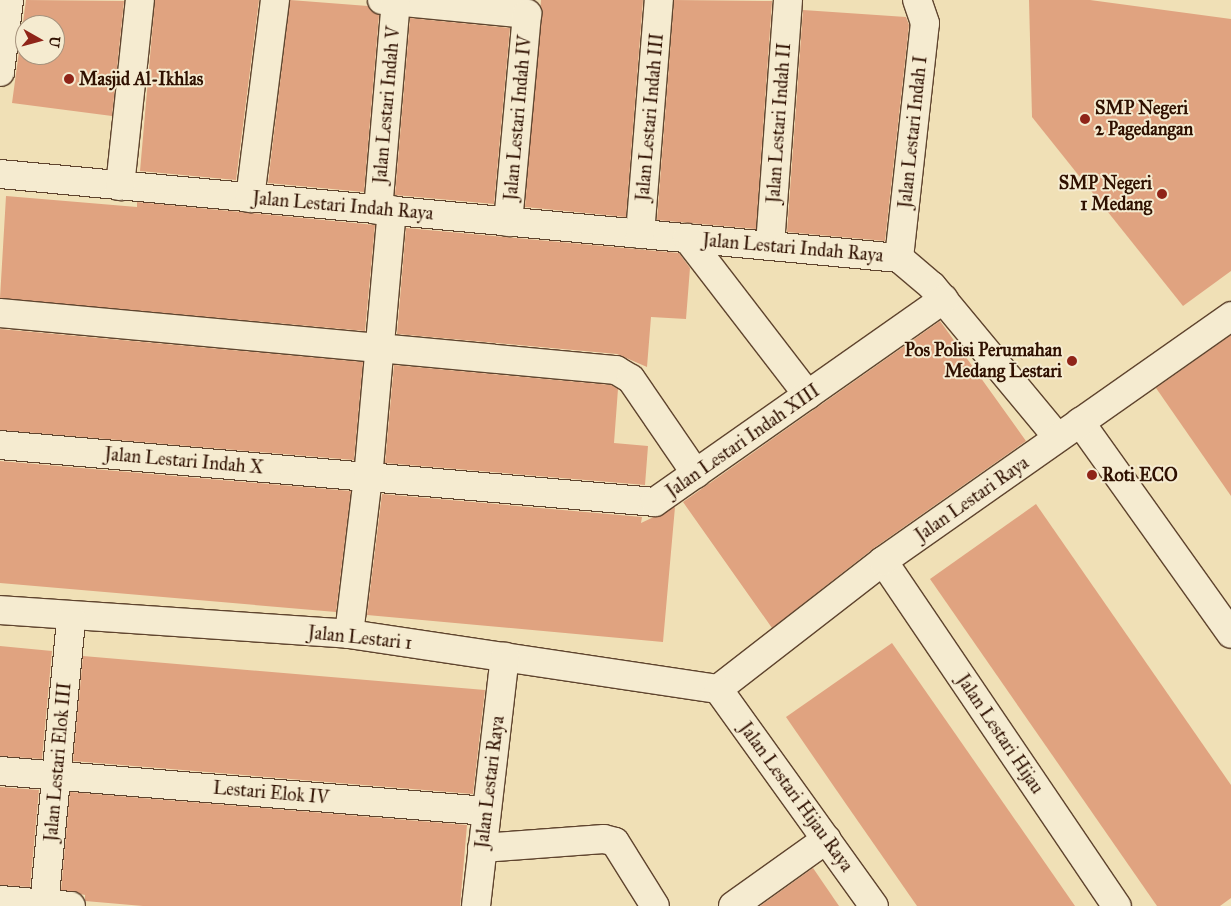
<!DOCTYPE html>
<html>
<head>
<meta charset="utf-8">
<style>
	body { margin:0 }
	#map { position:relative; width:1231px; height:906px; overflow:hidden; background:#f0e0b6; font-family:"IM FELL Great Primer",serif }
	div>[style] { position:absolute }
	.building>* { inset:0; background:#e0a380 }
	.roads { filter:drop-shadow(1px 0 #5f442e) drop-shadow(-1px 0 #5f442e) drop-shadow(0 1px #5f442e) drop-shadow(0 -1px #5f442e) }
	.street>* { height:28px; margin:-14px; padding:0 14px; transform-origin:14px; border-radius:14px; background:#f5ebd0 }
	.dots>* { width:14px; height:14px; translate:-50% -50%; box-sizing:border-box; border:2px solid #f5ebd0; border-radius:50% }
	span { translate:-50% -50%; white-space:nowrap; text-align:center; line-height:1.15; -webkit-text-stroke:4px #f5ebd0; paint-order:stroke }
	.poi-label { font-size:18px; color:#2f1000; font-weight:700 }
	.left { translate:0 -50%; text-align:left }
	.right { translate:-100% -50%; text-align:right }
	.street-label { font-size:18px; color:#2f1000 }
	.north { position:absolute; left:15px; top:15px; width:50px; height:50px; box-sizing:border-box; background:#f5ebd0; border:1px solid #a6937d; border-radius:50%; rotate:97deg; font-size:14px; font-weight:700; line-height:20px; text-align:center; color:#2f1000 }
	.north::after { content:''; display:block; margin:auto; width:18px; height:22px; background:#8f2418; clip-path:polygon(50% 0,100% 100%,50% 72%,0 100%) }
</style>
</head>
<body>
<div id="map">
	<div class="building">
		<div style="clip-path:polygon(evenodd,26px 0,124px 1px,112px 116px,12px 103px,26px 0,25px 25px,55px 25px,55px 55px,25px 55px,25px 25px)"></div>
		<div style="clip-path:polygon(155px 0,259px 0,236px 180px,140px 171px)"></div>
		<div style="clip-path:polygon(290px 0,368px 6px,379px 15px,364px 192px,268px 183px)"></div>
		<div style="clip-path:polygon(541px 0,643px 0,626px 217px,525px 207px)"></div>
		<div style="clip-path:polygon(674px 0,772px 1px,756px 229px,657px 220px)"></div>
		<div style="clip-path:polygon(1029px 0,1090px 0,1231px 19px,1231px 271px,1183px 306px,1032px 117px)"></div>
		<div style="clip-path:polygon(803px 10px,906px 17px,909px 25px,885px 241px,787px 232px)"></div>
		<div style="clip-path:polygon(410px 18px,510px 28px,494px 204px,395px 195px)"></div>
		<div style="clip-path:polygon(6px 196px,137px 207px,137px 202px,375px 225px,365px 331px,0 298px)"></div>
		<div style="clip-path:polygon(406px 228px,679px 253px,690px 268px,686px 319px,651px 317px,647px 367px,617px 354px,397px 334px)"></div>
		<div style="clip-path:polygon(940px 321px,1026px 441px,874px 548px,772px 628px,683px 502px)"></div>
		<div style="clip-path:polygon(0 329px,363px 362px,354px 460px,0 430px)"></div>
		<div style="clip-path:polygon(1231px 335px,1231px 496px,1156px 388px)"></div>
		<div style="clip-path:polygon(394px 365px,611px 385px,618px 389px,614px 443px,648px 446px,645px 485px,385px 463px)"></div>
		<div style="clip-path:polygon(0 461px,351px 491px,336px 612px,0 583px)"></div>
		<div style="clip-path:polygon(382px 494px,642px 517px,641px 523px,675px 507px,663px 642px,367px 615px)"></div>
		<div style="clip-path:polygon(1036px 504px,1231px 785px,1231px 898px,1220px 906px,1157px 906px,930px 579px)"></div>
		<div style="clip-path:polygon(892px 643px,952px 729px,1075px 906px,917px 906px,846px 804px,786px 717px)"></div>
		<div style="clip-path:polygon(0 646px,52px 651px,42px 759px,0 756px)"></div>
		<div style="clip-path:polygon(83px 656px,485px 690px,473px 794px,73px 761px)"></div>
		<div style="clip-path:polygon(0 787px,39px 790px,30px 887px,0 885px)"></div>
		<div style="clip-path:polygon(70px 792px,467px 825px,460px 906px,143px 906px,85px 901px,85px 895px,61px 890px)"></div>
		<div style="clip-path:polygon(813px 868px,839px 906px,760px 906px)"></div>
	</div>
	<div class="roads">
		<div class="street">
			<div style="left:382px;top:0;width:146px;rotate:5.5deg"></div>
			<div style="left:527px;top:14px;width:209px;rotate:95.2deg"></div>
			<div style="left:0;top:72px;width:73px;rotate:-82.9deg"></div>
			<div style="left:0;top:174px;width:903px;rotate:5.34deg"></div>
			<div style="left:899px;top:258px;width:43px;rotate:40.3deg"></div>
			<div style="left:932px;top:286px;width:197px;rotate:50.3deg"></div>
			<div style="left:120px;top:186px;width:187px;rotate:-83.9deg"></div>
			<div style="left:250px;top:198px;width:200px;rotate:-82.8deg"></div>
			<div style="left:378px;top:210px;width:210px;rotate:-85.1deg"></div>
			<div style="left:640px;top:234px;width:235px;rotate:-85.4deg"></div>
			<div style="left:687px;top:238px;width:198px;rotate:52.4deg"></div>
			<div style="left:770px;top:245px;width:246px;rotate:-85.8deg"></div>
			<div style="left:899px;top:258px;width:236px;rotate:-83.7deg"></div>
			<div style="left:925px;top:23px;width:24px;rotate:-109deg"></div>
			<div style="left:0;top:313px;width:619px;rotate:5.29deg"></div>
			<div style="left:616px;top:370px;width:17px;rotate:31deg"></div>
			<div style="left:631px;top:379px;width:115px;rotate:55.6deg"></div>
			<div style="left:1080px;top:422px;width:260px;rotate:54.5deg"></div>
			<div style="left:0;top:445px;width:657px;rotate:4.97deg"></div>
			<div style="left:655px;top:502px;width:353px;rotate:-35.1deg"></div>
			<div style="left:883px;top:561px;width:417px;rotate:55.9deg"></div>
			<div style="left:0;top:610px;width:350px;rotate:3.9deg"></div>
			<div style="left:349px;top:634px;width:373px;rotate:8.5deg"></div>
			<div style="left:349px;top:634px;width:157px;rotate:-83.1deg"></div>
			<div style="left:368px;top:478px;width:269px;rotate:-84.9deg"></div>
			<div style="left:718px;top:689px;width:209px;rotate:-37.8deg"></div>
			<div style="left:883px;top:561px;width:426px;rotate:-35.1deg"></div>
			<div style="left:718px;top:689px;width:267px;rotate:54.3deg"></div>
			<div style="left:0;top:771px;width:487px;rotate:4.7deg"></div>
			<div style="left:482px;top:848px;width:122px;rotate:-4.2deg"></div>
			<div style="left:604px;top:839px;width:11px;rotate:15deg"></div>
			<div style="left:615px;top:842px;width:75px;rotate:58deg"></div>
			<div style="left:0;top:900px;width:71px;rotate:4.8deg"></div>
			<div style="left:44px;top:906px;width:289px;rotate:-84.6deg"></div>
			<div style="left:476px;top:906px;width:251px;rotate:-83.4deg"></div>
			<div style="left:733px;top:906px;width:115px;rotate:-35.5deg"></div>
		</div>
	</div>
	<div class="dots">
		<div style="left:69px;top:79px;background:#8f2418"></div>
		<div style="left:1085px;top:119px;background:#8f2418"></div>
		<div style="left:1162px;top:194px;background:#8f2418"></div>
		<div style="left:1072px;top:361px;background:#8f2418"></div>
		<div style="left:1092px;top:475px;background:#8f2418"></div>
	</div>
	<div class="poi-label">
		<span class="left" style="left:79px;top:79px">Masjid Al-Ikhlas</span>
		<span class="left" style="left:1095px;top:119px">SMP Negeri<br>2 Pagedangan</span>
		<span class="right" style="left:1152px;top:194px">SMP Negeri<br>1 Medang</span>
		<span class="right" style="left:1062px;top:361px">Pos Polisi Perumahan<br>Medang Lestari</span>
		<span class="left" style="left:1102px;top:475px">Roti ECO</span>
	</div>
	<div class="street-label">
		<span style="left:387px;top:105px;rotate:-85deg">Jalan Lestari Indah V</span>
		<span style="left:650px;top:117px;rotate:-85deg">Jalan Lestari Indah III</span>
		<span style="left:518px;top:118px;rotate:-85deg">Jalan Lestari Indah IV</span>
		<span style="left:779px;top:123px;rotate:-86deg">Jalan Lestari Indah II</span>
		<span style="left:913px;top:132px;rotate:-84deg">Jalan Lestari Indah I</span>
		<span style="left:343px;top:206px;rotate:5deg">Jalan Lestari Indah Raya</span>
		<span style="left:793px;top:248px;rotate:5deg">Jalan Lestari Indah Raya</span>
		<span style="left:743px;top:441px;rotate:-35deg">Jalan Lestari Indah XIII</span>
		<span style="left:184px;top:461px;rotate:5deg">Jalan Lestari Indah X</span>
		<span style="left:972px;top:499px;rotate:-35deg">Jalan Lestari Raya</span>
		<span style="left:360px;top:638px;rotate:6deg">Jalan Lestari 1</span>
		<span style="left:1000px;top:734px;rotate:56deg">Jalan Lestari Hijau</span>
		<span style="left:58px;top:762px;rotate:-85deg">Jalan Lestari Elok III</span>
		<span style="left:490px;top:782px;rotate:-83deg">Jalan Lestari Raya</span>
		<span style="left:271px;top:793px;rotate:5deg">Lestari Elok IV</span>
		<span style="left:796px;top:797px;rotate:54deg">Jalan Lestari Hijau Raya</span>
	</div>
	<div class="north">U</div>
</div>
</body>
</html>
